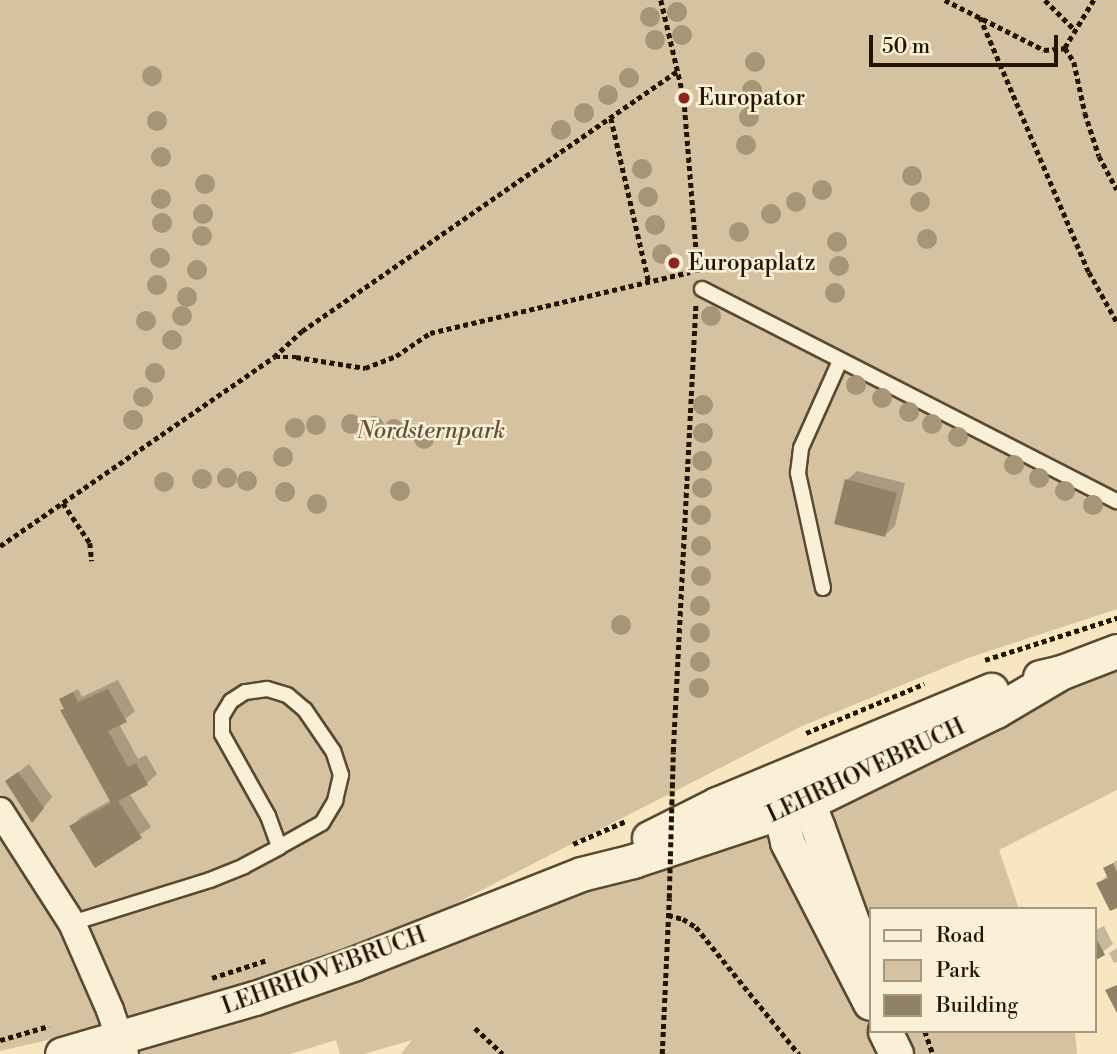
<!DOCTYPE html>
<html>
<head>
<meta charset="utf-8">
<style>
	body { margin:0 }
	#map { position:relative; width:1117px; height:1054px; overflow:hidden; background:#f8e6c1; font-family:"Libre Bodoni",serif }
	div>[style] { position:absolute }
	.green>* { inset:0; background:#d4c2a0 }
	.shadow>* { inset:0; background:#0003 }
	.building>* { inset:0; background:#928265 }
	.path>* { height:4.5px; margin-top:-2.25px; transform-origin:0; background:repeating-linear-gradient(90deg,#241501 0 5px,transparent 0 8.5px) }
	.roads { filter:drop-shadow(2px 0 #594931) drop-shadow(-2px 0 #594931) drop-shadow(0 2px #594931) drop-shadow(0 -2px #594931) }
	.service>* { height:14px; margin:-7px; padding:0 7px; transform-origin:7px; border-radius:7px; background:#faefd7 }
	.minor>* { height:26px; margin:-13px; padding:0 13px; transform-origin:13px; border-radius:13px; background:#faefd7 }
	.tertiary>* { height:33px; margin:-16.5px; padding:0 16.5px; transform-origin:16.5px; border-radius:16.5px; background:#faefd7 }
	.path-bridge>* { height:4.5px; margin-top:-2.25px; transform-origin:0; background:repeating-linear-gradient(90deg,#241501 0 5px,transparent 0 8.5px) }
	.trees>* { width:20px; height:20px; margin:-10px; border-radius:50%; background:#a69576 }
	.dots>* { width:19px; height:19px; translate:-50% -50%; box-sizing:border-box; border:4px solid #faefd7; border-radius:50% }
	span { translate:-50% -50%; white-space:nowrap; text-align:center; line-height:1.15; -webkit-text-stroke:5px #faefd7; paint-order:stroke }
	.poi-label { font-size:23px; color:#241501 }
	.left { translate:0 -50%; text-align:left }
	.park-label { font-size:23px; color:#625239; font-style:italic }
	.street-label { font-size:23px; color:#241501 }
	.legend { position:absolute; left:869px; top:907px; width:228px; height:126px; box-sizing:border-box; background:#faefd7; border:2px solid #a49881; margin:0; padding:9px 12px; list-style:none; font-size:21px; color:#241501 }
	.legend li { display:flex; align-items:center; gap:14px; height:35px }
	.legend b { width:35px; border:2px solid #a49881 }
	.scale { position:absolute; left:869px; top:35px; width:189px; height:32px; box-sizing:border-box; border:4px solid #241501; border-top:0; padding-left:9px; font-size:21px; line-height:24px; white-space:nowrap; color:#241501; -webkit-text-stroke:5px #faefd7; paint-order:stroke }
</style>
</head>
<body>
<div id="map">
	<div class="green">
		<div style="clip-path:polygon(0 0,1117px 0,1117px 609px,968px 658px,802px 726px,355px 955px,173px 1011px,0 1051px)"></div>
		<div style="clip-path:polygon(1117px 666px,1117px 790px,999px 850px,1019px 909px,870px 909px,870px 1031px,1075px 1031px,1077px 1054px,401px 1054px,412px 1040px,364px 1054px,340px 1054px,336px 1040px,290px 1054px,138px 1054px,135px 1048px,999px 722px)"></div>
	</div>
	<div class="shadow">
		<div style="clip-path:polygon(857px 471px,905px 483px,895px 526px,885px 535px,847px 480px)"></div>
		<div style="clip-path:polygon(118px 680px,135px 711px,119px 724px,138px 759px,146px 755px,157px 774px,147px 783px,129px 793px,151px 827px,96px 865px,71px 827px,81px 817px,111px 800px,62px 711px,65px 708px,61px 699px,78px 689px,82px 697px)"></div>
		<div style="clip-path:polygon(29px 764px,52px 797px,41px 811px,7px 781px)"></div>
		<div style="clip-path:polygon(1117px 860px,1117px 906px,1099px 884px,1108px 874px,1105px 869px)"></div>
		<div style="clip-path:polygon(1104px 926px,1113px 944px,1094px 959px,1094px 931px)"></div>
		<div style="clip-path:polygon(1117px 948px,1117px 962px,1114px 963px,1109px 953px)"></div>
	</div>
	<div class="building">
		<div style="clip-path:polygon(845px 479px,897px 493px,885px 537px,834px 524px)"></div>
		<div style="clip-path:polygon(108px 689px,127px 722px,108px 731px,128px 767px,136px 763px,148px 785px,118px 801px,142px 838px,95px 868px,69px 826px,111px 803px,60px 710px,64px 709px,59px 699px,73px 692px,78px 702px)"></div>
		<div style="clip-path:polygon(18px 772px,44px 808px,32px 823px,5px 781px)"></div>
		<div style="clip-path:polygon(1113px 863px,1117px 872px,1117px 908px,1110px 911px,1096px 883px,1108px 878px,1103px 868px)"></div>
		<div style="clip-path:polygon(1094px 934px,1105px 955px,1094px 961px)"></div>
		<div style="clip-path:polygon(1117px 985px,1117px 1013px,1105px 990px)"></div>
	</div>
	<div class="path">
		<div style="left:661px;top:0;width:101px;rotate:76.8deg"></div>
		<div style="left:684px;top:98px;width:176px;rotate:85.4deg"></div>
		<div style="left:945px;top:0;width:111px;rotate:26.8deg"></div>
		<div style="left:1044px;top:50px;width:21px;rotate:-5deg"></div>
		<div style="left:1045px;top:0;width:42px;rotate:45deg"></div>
		<div style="left:1094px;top:0;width:56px;rotate:121.1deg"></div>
		<div style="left:1065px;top:48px;width:17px;rotate:57deg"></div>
		<div style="left:1074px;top:62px;width:52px;rotate:77.8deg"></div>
		<div style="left:1085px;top:113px;width:45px;rotate:72deg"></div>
		<div style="left:1099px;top:156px;width:38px;rotate:62deg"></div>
		<div style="left:980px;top:17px;width:277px;rotate:66.9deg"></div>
		<div style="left:1089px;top:272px;width:57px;rotate:60.8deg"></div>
		<div style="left:611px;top:118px;width:168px;rotate:77deg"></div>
		<div style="left:275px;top:357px;width:21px"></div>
		<div style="left:296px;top:357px;width:70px;rotate:9.1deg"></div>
		<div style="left:365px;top:368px;width:33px;rotate:-21deg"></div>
		<div style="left:396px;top:356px;width:41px;rotate:-34.1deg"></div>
		<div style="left:430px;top:333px;width:267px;rotate:-13.2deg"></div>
		<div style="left:63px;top:503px;width:48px;rotate:56deg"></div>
		<div style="left:90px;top:543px;width:18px;rotate:84deg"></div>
		<div style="left:0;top:546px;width:333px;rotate:-34.6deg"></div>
		<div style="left:274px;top:357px;width:38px;rotate:-43deg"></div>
		<div style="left:302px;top:331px;width:457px;rotate:-34.7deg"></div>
		<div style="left:985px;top:660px;width:139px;rotate:-17.7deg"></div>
		<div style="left:806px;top:733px;width:128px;rotate:-22.6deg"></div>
		<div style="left:673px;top:752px;width:449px;rotate:-87.1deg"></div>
		<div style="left:573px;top:844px;width:58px;rotate:-23.5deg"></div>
		<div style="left:668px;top:915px;width:16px;rotate:15deg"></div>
		<div style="left:683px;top:919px;width:15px;rotate:32deg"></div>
		<div style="left:696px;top:927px;width:164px;rotate:51deg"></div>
		<div style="left:212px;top:978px;width:58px;rotate:-18.1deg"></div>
		<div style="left:475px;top:1028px;width:38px;rotate:43deg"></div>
		<div style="left:925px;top:1031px;width:24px;rotate:71deg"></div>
		<div style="left:0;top:1040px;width:51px;rotate:-15.9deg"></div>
		<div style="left:662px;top:1054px;width:156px;rotate:-87.4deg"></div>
	</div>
	<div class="roads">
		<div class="service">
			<div style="left:702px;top:289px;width:466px;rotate:27.1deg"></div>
			<div style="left:823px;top:588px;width:118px;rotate:-102.3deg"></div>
			<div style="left:798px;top:473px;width:25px;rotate:-83deg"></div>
			<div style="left:801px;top:448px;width:95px;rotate:-65.9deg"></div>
			<div style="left:72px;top:923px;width:145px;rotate:-17.3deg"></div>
			<div style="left:210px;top:880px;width:37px;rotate:-22deg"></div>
			<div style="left:244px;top:866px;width:40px;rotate:-28deg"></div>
			<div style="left:279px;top:847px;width:49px;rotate:-29.2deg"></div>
			<div style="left:322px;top:823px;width:26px;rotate:-59deg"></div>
			<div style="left:335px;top:801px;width:27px;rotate:-77deg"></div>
			<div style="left:341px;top:775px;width:25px;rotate:-108deg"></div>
			<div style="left:333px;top:751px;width:50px;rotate:-124.3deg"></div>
			<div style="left:305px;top:710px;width:23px;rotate:-140deg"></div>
			<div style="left:287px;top:695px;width:21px;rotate:-163deg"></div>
			<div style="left:267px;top:689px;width:22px;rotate:172deg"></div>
			<div style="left:245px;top:692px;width:17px;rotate:147deg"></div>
			<div style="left:231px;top:701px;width:17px;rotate:121deg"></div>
			<div style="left:222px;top:716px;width:18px;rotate:90deg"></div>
			<div style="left:222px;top:734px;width:94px;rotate:60.7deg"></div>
			<div style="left:268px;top:816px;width:33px;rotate:70deg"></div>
		</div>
		<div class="minor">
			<div style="left:0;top:811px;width:133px;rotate:57.3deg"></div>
			<div style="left:72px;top:923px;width:95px;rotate:66.4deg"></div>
			<div style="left:110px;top:1010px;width:46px;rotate:71.2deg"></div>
		</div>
		<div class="tertiary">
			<div style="left:1040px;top:677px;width:23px;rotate:-13deg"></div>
			<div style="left:1062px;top:672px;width:59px;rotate:-20.9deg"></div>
			<div style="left:796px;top:786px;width:21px;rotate:55deg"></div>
			<div style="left:808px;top:803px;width:27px;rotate:68deg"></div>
			<div style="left:818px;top:828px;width:129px;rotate:70deg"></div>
			<div style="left:785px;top:791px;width:23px;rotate:103deg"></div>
			<div style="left:780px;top:813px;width:30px;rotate:76deg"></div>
			<div style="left:787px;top:842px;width:181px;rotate:62.7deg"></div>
			<div style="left:649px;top:838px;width:76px;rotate:-26.6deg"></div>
			<div style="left:717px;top:804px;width:297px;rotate:-22.6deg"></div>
			<div style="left:885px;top:1031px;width:25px;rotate:64deg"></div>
			<div style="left:62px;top:1054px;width:201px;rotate:-16.2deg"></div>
			<div style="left:255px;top:998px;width:104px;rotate:-19.1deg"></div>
			<div style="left:353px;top:964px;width:245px;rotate:-21.5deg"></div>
			<div style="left:581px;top:874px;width:54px;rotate:-14deg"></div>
			<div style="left:633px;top:861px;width:184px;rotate:-18.3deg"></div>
			<div style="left:808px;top:803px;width:209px;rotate:-26.1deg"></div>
			<div style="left:996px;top:711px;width:77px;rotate:-30.6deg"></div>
		</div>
	</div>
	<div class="path-bridge">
		<div style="left:669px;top:898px;width:146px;rotate:-88.4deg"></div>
	</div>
	<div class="trees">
		<div style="left:677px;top:12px"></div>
		<div style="left:650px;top:17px"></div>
		<div style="left:682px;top:35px"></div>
		<div style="left:655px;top:40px"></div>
		<div style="left:755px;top:62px"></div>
		<div style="left:152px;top:76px"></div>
		<div style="left:629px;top:78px"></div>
		<div style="left:752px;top:90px"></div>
		<div style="left:608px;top:95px"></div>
		<div style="left:584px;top:113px"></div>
		<div style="left:749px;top:117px"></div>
		<div style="left:157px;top:121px"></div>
		<div style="left:561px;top:130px"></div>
		<div style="left:746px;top:145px"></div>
		<div style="left:161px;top:157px"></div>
		<div style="left:642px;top:169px"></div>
		<div style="left:912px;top:176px"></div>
		<div style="left:205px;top:184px"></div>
		<div style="left:822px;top:190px"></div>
		<div style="left:648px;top:197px"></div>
		<div style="left:161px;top:199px"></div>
		<div style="left:796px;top:202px"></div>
		<div style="left:920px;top:202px"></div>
		<div style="left:203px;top:214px"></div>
		<div style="left:771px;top:214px"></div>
		<div style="left:162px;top:223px"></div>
		<div style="left:655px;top:225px"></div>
		<div style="left:739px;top:232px"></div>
		<div style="left:202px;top:236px"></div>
		<div style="left:927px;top:239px"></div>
		<div style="left:837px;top:242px"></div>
		<div style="left:662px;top:254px"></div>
		<div style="left:160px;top:258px"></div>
		<div style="left:839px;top:266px"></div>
		<div style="left:197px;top:270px"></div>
		<div style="left:157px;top:285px"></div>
		<div style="left:835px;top:293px"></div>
		<div style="left:187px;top:297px"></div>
		<div style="left:182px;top:316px"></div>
		<div style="left:711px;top:316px"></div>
		<div style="left:146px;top:321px"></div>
		<div style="left:172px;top:340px"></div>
		<div style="left:155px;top:373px"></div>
		<div style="left:856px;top:385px"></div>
		<div style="left:143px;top:397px"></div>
		<div style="left:882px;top:398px"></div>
		<div style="left:703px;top:405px"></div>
		<div style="left:909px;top:412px"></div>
		<div style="left:133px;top:420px"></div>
		<div style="left:351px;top:424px"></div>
		<div style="left:932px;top:424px"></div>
		<div style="left:316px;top:425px"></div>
		<div style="left:374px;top:426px"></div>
		<div style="left:295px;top:428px"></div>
		<div style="left:394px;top:429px"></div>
		<div style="left:703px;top:433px"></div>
		<div style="left:958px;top:437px"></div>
		<div style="left:424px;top:439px"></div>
		<div style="left:283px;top:457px"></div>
		<div style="left:702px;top:461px"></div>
		<div style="left:1014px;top:465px"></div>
		<div style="left:227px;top:478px"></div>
		<div style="left:1039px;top:478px"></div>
		<div style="left:202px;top:479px"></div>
		<div style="left:247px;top:481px"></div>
		<div style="left:164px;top:482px"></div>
		<div style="left:702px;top:488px"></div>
		<div style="left:400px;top:491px"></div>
		<div style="left:1065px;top:491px"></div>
		<div style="left:285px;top:492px"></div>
		<div style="left:317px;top:504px"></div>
		<div style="left:1093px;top:505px"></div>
		<div style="left:701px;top:515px"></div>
		<div style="left:701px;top:546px"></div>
		<div style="left:701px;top:576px"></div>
		<div style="left:700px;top:606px"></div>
		<div style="left:621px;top:625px"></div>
		<div style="left:700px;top:633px"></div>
		<div style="left:700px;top:662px"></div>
		<div style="left:699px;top:688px"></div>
	</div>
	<div class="dots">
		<div style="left:684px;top:98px;background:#8f2418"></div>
		<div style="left:674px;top:263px;background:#8f2418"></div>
	</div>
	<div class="poi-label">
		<span class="left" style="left:698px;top:98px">Europator</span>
		<span class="left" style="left:688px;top:263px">Europaplatz</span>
	</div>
	<div class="park-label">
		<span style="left:431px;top:431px">Nordsternpark</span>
	</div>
	<div class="street-label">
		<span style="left:866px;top:771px;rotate:-25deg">LEHRHOVEBRUCH</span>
		<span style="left:324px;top:971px;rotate:-20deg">LEHRHOVEBRUCH</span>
	</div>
	<ul class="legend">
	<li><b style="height:9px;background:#faefd7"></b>Road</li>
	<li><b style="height:19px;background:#d4c2a0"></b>Park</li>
	<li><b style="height:19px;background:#928265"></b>Building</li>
	</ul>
	<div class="scale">50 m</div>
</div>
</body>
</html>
